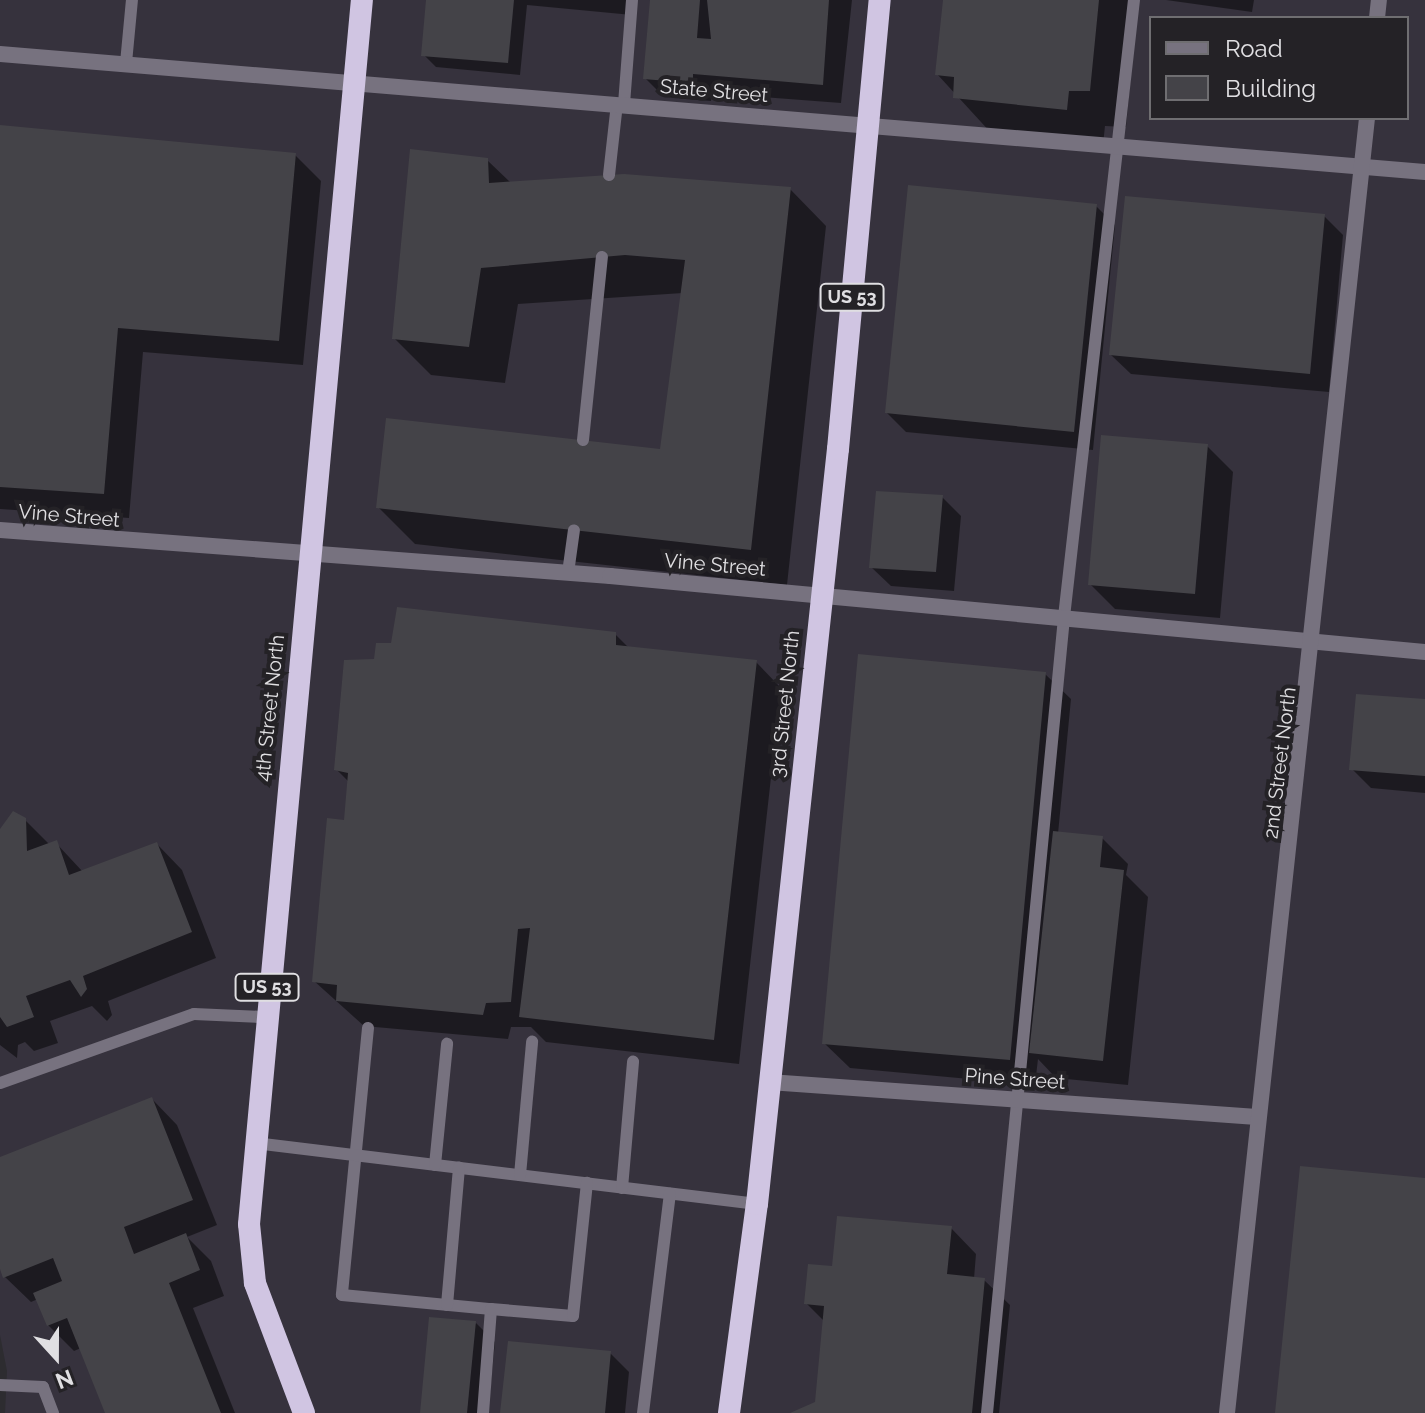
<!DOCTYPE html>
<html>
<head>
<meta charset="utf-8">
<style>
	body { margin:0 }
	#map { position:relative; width:1425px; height:1413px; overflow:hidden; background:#2d2c30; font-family:Raleway,sans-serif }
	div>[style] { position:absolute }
	.built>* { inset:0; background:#36323d }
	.shadow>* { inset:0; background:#0007 }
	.building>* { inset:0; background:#444348 }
	.service>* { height:12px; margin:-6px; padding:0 6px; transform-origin:6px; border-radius:6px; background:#77727f }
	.minor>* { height:16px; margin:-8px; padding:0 8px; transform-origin:8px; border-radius:8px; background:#77727f }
	.trunk>* { height:22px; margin:-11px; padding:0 11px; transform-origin:11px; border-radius:11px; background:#d0c5e2 }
	span { translate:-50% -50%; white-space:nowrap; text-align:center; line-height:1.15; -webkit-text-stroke:8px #242226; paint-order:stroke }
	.shield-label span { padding:2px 6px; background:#242226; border:2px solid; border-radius:6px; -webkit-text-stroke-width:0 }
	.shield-label { font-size:18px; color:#e0dfe2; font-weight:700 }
	.street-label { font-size:20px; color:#e0dfe2 }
	.legend { position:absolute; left:1149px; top:16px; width:260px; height:104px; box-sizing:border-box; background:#242226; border:2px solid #6f6e71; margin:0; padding:10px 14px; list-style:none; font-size:24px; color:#e0dfe2 }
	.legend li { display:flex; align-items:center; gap:16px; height:40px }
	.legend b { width:40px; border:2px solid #6f6e71 }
	.north { position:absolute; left:16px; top:1317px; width:80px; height:80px; -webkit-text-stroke:6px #242226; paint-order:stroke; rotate:159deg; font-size:22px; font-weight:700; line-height:32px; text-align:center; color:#e0dfe2 }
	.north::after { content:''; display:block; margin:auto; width:28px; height:36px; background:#e0dfe2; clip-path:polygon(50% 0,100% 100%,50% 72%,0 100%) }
</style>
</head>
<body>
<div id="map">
	<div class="built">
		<div style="clip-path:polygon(evenodd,0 0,1425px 0,1425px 1413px,5px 1413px,7px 1371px,0 1335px,0 0,1151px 18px,1407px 18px,1407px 118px,1151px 118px,1151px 18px)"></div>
	</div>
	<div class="shadow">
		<div style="clip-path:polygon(428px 0,633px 0,632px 15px,527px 5px,520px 75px,436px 67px,424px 55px)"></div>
		<div style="clip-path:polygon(652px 0,852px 0,841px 103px,712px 93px,711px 101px,664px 97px,645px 78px)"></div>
		<div style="clip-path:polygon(945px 0,1138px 0,1126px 127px,1105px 126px,1103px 145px,992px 134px,937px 74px)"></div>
		<div style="clip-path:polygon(1166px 0,1254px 0,1252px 12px)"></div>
		<div style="clip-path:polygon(0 127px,295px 155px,321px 181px,303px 365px,143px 352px,129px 518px,0 509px)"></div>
		<div style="clip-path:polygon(487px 160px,511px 183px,790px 189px,826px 226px,787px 585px,415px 544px,378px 507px,662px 451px,683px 293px,518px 304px,505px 383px,431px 375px,394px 338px)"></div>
		<div style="clip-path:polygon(1096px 206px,1115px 225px,1093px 450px,906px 432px,887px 413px)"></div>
		<div style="clip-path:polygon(1324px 216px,1343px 235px,1329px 392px,1131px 374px,1111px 355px)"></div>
		<div style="clip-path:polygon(1207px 446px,1233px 472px,1220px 618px,1115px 609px,1090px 584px)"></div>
		<div style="clip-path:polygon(942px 497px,961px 516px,954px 591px,891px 586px,871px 567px)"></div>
		<div style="clip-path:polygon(615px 634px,629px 648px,756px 662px,781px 688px,739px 1064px,546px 1042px,531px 1027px,511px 1027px,508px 1039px,364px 1026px,314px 981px,346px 822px,349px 782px,336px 769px,376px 661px)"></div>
		<div style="clip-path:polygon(1045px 674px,1071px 699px,1058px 834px,1102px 838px,1128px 864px,1126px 875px,1148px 897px,1128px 1085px,1056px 1078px,1038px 1059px,1035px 1085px,850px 1068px,824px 1043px)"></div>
		<div style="clip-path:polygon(1425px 701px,1425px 793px,1371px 788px,1352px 769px)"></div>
		<div style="clip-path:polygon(25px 820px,50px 845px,56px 843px,83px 872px,157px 844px,182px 870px,216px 958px,108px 1001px,112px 1015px,107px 1021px,92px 1006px,50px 1021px,58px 1043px,34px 1051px,25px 1042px,18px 1045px,17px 1058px,0 1045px,0 831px)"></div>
		<div style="clip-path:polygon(152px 1099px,177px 1125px,217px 1225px,187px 1237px,211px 1261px,224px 1296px,193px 1308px,235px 1413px,107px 1413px,81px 1348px,74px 1351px,48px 1325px,38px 1299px,31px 1302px,5px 1277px,0 1264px,0 1160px)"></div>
		<div style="clip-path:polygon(951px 1228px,976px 1254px,974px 1279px,984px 1280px,1010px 1305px,999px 1413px,795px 1413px,817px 1403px,824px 1321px,806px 1303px,834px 1268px)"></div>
		<div style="clip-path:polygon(476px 1323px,495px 1342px,488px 1413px,422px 1413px)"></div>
		<div style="clip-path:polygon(610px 1353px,629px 1372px,625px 1413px,502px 1413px)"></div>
	</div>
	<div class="building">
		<div style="clip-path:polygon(426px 0,514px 0,508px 63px,421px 56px)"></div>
		<div style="clip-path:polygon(650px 0,700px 0,697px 38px,711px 39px,707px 0,829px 0,823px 85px,693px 74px,693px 83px,643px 79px)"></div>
		<div style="clip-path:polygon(943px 0,1099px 0,1090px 91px,1069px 91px,1067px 110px,953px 98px,954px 77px,935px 75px)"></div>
		<div style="clip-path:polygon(0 125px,296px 153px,279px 341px,118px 328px,104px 494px,0 487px)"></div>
		<div style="clip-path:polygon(410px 149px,488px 158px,489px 183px,624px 174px,791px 187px,751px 550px,376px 508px,386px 418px,660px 449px,685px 260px,625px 255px,481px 268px,469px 347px,392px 339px)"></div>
		<div style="clip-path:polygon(908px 185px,1097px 204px,1074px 432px,885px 413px)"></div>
		<div style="clip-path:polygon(1125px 196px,1325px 214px,1310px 374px,1109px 355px)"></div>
		<div style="clip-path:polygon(1101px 435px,1208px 444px,1195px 594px,1088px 585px)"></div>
		<div style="clip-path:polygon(876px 491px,943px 495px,936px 572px,869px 568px)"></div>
		<div style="clip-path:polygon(397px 607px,616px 632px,616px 645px,757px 660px,714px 1040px,519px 1017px,530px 928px,518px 929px,511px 1002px,486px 1003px,483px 1015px,336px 1001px,337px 985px,312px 982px,327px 818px,344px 820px,348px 773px,334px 770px,344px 660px,374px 659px,376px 643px,391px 643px)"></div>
		<div style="clip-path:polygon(858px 654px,1046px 672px,1010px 1060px,822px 1044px)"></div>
		<div style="clip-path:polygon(1356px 694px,1425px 699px,1425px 776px,1349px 770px)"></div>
		<div style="clip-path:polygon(13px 811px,26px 818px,27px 851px,57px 840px,69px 875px,157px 842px,192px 932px,83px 976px,87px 989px,81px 997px,70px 980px,26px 996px,34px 1017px,7px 1027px,0 1017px,0 829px)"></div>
		<div style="clip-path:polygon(1053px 831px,1103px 836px,1100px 867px,1124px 870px,1103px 1061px,1029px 1053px)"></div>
		<div style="clip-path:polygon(152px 1097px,193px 1200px,124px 1227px,134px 1254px,186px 1233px,200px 1270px,169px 1283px,221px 1413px,105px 1413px,67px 1318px,47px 1326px,33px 1293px,62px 1281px,53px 1258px,3px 1278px,0 1269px,0 1157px)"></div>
		<div style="clip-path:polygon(1300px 1166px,1425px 1178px,1425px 1413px,1275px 1413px)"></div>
		<div style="clip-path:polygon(837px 1216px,952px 1226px,947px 1274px,985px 1278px,972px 1413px,790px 1413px,815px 1402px,824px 1306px,804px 1304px,808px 1264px,832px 1266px)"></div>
		<div style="clip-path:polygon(429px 1317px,476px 1321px,467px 1413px,420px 1413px)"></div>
		<div style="clip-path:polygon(508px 1341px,611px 1351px,605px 1413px,500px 1413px)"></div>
	</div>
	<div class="service">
		<div style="left:126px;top:63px;width:63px;rotate:-84.6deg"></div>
		<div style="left:624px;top:104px;width:104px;rotate:-85.6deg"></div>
		<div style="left:609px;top:175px;width:71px;rotate:-83.6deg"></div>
		<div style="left:583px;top:440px;width:184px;rotate:-84.1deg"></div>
		<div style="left:568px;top:573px;width:43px;rotate:-82.1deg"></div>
		<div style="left:368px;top:1028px;width:268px;rotate:95.6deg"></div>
		<div style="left:342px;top:1295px;width:150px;rotate:5.4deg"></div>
		<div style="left:0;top:1083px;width:206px;rotate:-19.6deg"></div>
		<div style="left:194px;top:1014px;width:70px;rotate:2.5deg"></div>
		<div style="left:255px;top:1143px;width:506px;rotate:6.93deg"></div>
		<div style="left:435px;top:1165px;width:122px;rotate:-84.3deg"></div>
		<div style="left:520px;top:1175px;width:134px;rotate:-84.8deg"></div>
		<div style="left:622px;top:1188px;width:127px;rotate:-85deg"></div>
		<div style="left:447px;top:1305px;width:138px;rotate:-85deg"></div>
		<div style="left:0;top:1385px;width:43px;rotate:2.7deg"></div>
		<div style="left:43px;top:1387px;width:28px;rotate:69deg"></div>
		<div style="left:483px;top:1413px;width:104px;rotate:-85.6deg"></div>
		<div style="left:491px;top:1309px;width:82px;rotate:4.9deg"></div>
		<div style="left:573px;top:1316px;width:134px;rotate:-84deg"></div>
		<div style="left:643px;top:1413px;width:221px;rotate:-83deg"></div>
		<div style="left:987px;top:1413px;width:800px;rotate:-84.47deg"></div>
		<div style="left:1064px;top:617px;width:621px;rotate:-83.53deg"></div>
	</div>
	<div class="minor">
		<div style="left:1377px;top:18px;width:18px;rotate:-84deg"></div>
		<div style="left:0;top:54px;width:1430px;rotate:4.73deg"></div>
		<div style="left:0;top:530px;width:612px;rotate:4.31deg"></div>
		<div style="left:610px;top:576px;width:819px;rotate:5.33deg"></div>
		<div style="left:769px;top:1082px;width:489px;rotate:4.1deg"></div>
		<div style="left:1227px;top:1413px;width:1303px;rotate:-83.83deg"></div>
	</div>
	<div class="trunk">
		<div style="left:304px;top:1413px;width:139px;rotate:-110.7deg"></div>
		<div style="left:255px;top:1283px;width:59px;rotate:-95.8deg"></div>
		<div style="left:249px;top:1224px;width:1229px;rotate:-84.73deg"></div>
		<div style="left:729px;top:1413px;width:211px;rotate:-82.4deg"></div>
		<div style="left:757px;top:1204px;width:759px;rotate:-83.88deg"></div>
		<div style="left:838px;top:449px;width:451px;rotate:-84.7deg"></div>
	</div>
	<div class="shield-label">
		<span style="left:852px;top:297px">US 53</span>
		<span style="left:267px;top:987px">US 53</span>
	</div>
	<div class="street-label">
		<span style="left:714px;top:91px;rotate:5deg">State Street</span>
		<span style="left:69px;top:516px;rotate:5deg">Vine Street</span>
		<span style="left:715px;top:565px;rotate:5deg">Vine Street</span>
		<span style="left:785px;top:704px;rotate:-84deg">3rd Street North</span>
		<span style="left:270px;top:708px;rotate:-84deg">4th Street North</span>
		<span style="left:1280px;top:763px;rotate:-83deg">2nd Street North</span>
		<span style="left:1015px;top:1079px;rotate:4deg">Pine Street</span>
	</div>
	<ul class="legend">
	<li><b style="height:10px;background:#77727f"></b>Road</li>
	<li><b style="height:22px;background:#444348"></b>Building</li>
	</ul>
	<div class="north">N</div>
</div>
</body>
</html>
